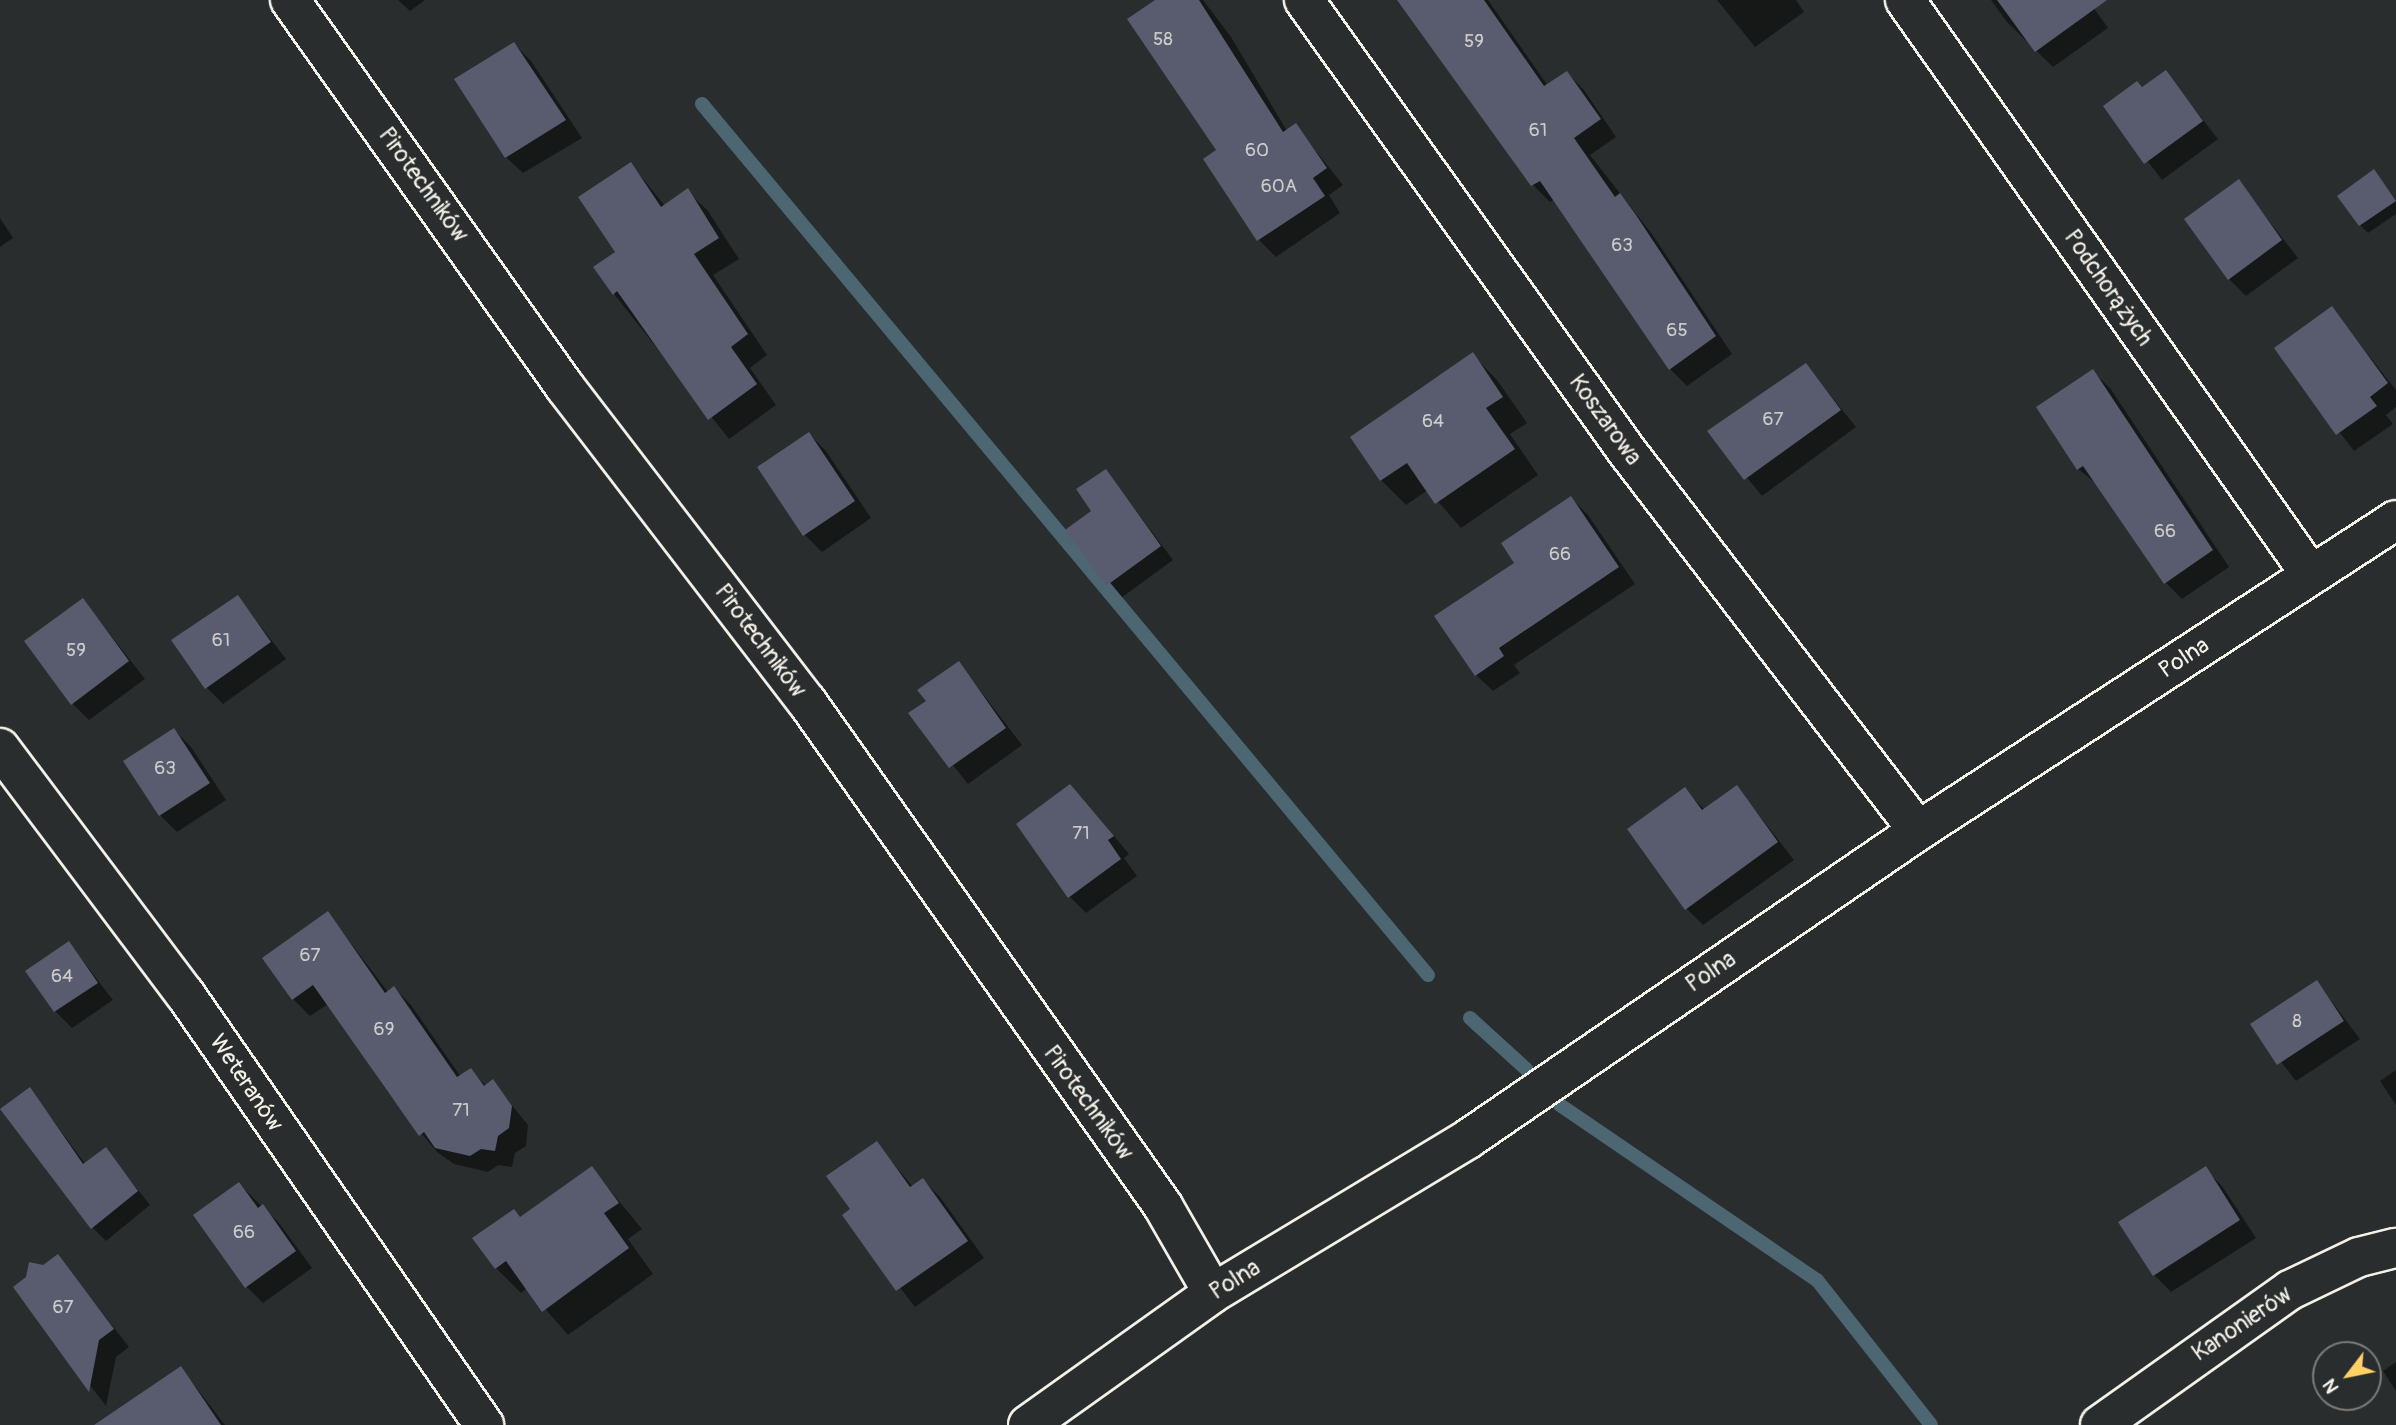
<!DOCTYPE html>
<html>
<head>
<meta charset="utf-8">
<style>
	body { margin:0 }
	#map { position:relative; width:2396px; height:1425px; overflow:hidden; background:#2a2d2e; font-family:Pangolin,sans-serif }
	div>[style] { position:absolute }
	.shadow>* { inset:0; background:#0007 }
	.stream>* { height:14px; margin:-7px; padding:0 7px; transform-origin:7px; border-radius:7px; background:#4d6772 }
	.building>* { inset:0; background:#595c6e }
	.roads { filter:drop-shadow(2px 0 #f4f1e8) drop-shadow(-2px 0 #f4f1e8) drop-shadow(0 2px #f4f1e8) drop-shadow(0 -2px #f4f1e8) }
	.minor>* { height:38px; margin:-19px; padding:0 19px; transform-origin:19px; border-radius:19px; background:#2a2d2e }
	span { translate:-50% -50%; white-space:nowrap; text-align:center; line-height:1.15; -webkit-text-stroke:7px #2a2d2e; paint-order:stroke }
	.number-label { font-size:19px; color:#cdccca }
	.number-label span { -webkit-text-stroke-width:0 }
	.street-label { font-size:23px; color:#f4f1e8 }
	.north { position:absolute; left:2312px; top:1341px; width:70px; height:70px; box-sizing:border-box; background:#2a2d2e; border:2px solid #7b7b78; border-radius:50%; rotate:238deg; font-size:19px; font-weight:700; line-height:28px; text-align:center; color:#f4f1e8 }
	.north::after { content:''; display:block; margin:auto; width:24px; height:32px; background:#ffd166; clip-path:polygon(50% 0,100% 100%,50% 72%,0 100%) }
</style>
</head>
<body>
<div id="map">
	<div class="shadow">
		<div style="clip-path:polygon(398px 0,425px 0,410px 11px)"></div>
		<div style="clip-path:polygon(1158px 0,1203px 0,1231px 37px,1287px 131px,1295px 125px,1343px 185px,1329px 195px,1340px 213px,1276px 257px,1259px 240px,1206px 159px,1218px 150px)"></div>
		<div style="clip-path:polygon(1425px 0,1488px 0,1548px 86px,1567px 73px,1584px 90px,1616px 137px,1590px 155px,1652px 234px,1732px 354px,1687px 386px,1670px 369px,1555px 199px,1550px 202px,1533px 185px,1407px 12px)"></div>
		<div style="clip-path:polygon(1717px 0,1796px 0,1804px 12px,1755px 47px)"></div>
		<div style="clip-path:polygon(1991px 0,2088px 0,2108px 28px,2053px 67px,2007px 22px)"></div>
		<div style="clip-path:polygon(514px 44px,531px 61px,582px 138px,523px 173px,506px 157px)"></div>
		<div style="clip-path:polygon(2166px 73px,2218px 139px,2162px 180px,2106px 107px)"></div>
		<div style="clip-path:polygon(631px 164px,665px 206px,687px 191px,708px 211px,739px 259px,713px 275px,767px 355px,750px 368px,776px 405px,729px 439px,614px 294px)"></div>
		<div style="clip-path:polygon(2373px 171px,2396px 200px,2396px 214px,2368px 233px,2360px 225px)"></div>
		<div style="clip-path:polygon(2238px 181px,2298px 258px,2246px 296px,2229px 279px)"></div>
		<div style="clip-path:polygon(0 218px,13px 238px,0 247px)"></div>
		<div style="clip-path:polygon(2332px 309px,2396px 390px,2396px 407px,2386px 415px,2393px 424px,2354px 451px,2276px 349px)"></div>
		<div style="clip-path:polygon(1473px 355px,1497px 380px,1527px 423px,1510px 434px,1538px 475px,1461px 528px,1428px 490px,1406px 505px,1381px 480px)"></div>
		<div style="clip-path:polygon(1806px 365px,1856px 427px,1762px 496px,1709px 431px)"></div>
		<div style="clip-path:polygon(2093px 372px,2110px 388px,2229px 567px,2182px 599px,2165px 582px,2097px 484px,2078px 469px)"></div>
		<div style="clip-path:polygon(809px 434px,826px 451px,871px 518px,822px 552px,805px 535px,759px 468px)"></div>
		<div style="clip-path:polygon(1106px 471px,1173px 560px,1121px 598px,1108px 585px,1094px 512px)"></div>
		<div style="clip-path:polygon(1571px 498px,1588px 515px,1635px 584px,1514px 665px,1520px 673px,1493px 691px,1476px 675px,1517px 563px)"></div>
		<div style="clip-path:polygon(238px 597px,286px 659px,223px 704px,206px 687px)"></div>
		<div style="clip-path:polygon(83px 600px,145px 679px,89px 720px,72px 703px)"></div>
		<div style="clip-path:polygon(959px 663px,1022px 745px,968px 784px,911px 713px,928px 701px)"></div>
		<div style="clip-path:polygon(174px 730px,191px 747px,226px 800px,177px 832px,160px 815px)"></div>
		<div style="clip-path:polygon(1737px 787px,1794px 860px,1703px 925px,1686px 908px,1685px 790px,1705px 810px)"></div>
		<div style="clip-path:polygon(1087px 804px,1129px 854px,1124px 858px,1137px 876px,1086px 913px,1069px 896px)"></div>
		<div style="clip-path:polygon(328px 913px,388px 992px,394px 988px,411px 1005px,461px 1077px,470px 1070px,486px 1086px,493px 1082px,528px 1125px,526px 1146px,515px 1153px,512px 1167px,498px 1165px,488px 1172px,454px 1164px,437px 1152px,391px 1097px,328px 1004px,310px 1016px,293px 999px)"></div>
		<div style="clip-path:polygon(69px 943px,113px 1000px,72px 1028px,55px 1011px)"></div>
		<div style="clip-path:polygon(2317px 982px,2360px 1039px,2296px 1081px,2252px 1024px)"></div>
		<div style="clip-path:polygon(2396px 1070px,2396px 1105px,2380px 1081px)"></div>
		<div style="clip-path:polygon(30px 1089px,86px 1165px,106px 1150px,150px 1205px,106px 1241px,92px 1227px)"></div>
		<div style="clip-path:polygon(876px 1143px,913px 1187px,923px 1180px,940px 1197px,984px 1258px,915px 1307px,844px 1215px,852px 1210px)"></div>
		<div style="clip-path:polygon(592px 1168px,642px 1229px,628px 1239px,653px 1274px,568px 1335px,527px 1288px,521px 1293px,496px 1268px,521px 1219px)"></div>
		<div style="clip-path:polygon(2205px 1169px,2222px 1186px,2256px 1238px,2171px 1292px,2154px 1275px)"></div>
		<div style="clip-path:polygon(239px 1184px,279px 1223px,312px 1268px,263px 1303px,246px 1286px)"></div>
		<div style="clip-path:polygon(58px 1256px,129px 1347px,116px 1357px,106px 1406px,15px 1288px)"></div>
		<div style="clip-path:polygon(2396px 1362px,2396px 1391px,2383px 1371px)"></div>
		<div style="clip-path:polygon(181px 1368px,225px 1425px,97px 1425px)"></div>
	</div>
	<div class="stream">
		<div style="left:702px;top:104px;width:1134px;rotate:50.19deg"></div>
		<div style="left:1470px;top:1018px;width:76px;rotate:42.3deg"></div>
		<div style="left:1560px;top:1105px;width:311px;rotate:34.3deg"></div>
		<div style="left:1817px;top:1280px;width:184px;rotate:51.8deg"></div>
	</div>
	<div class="building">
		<div style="clip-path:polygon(1155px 0,1199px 0,1283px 132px,1296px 123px,1327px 168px,1313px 178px,1325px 196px,1257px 241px,1203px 159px,1216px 150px,1127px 19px)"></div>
		<div style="clip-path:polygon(1397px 0,1484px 0,1544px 86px,1567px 71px,1601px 119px,1574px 138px,1615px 197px,1620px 193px,1636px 215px,1716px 336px,1669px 370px,1540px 181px,1531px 186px)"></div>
		<div style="clip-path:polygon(1997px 0,2107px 0,2035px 52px)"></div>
		<div style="clip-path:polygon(514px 42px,566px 120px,505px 158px,454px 79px)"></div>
		<div style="clip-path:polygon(2166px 70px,2203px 121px,2144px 164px,2103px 106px,2137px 81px,2142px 87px)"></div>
		<div style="clip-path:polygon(631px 162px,661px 207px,688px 188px,719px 238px,694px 254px,748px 334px,731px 347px,757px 384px,708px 420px,617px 291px,613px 295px,593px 267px,615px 252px,578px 197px)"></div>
		<div style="clip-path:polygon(2374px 169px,2396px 201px,2359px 226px,2337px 196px)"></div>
		<div style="clip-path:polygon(2239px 179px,2282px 240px,2228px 280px,2184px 219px)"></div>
		<div style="clip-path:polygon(2332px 306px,2388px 383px,2370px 397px,2377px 406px,2336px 435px,2274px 348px)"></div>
		<div style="clip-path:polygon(1473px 352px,1503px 397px,1486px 408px,1515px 449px,1435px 504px,1407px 463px,1380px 481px,1350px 437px)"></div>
		<div style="clip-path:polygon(1806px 363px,1841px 410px,1744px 480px,1707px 431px)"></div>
		<div style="clip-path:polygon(2093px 369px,2213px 550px,2164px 584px,2083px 466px,2077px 470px,2036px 407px)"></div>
		<div style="clip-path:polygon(809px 432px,855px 501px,803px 536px,757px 467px)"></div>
		<div style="clip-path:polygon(1106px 469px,1161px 546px,1106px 586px,1065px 530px,1091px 511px,1076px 489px)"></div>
		<div style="clip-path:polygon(1571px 496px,1619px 567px,1499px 648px,1504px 656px,1475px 676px,1434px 616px,1514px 563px,1501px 543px)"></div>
		<div style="clip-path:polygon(238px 595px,271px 642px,205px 689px,171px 640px)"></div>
		<div style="clip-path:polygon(83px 598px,129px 661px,71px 705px,24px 641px)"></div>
		<div style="clip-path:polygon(959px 661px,1006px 728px,949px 768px,908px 713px,926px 701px,917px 690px)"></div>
		<div style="clip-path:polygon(174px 728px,210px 783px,159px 816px,123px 761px)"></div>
		<div style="clip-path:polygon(1070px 784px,1114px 836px,1108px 840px,1121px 859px,1068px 898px,1016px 824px)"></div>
		<div style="clip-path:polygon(1737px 785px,1778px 842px,1685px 910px,1627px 829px,1685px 787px,1702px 810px)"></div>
		<div style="clip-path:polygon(328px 911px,385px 993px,394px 986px,457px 1077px,471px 1068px,484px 1086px,493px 1079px,512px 1106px,509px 1128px,498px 1136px,495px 1151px,481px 1149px,470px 1156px,435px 1148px,424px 1132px,419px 1136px,313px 985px,292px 1000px,262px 958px)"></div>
		<div style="clip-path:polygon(69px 941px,98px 983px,54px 1012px,25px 971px)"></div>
		<div style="clip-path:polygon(2317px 980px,2344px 1021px,2277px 1065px,2250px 1024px)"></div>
		<div style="clip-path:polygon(30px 1087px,83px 1164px,106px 1147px,138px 1191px,91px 1229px,0 1109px)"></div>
		<div style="clip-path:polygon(877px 1141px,910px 1187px,923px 1178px,968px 1241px,896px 1291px,842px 1215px,850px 1209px,826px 1176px)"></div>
		<div style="clip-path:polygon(592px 1166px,619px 1203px,604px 1213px,629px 1248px,542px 1312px,506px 1261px,495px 1269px,472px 1238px,514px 1209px,520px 1217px)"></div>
		<div style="clip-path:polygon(2206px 1166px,2240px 1220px,2153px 1276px,2118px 1222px)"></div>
		<div style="clip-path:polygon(239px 1182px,258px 1208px,263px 1204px,296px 1251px,245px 1288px,193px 1215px)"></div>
		<div style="clip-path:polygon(58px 1254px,114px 1329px,99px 1340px,89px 1392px,13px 1287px,26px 1277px,29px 1262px,43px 1265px)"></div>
		<div style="clip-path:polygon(181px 1366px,221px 1425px,94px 1425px)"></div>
	</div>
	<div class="roads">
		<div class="minor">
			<div style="left:290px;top:0;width:475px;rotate:54.6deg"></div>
			<div style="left:565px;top:387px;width:397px;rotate:52.5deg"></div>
			<div style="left:807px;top:702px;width:617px;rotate:54.76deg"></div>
			<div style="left:1163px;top:1206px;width:100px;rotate:60.1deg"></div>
			<div style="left:1304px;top:0;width:553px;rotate:54.41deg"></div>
			<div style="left:1626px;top:450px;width:480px;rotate:52.5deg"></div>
			<div style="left:1905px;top:0;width:704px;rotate:54.77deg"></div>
			<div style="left:0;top:748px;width:308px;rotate:53.1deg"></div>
			<div style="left:185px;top:994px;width:525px;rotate:55.25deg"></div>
			<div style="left:1028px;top:1425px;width:227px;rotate:-35.5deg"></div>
			<div style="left:1213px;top:1293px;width:298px;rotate:-31.1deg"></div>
			<div style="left:1468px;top:1139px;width:545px;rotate:-34.39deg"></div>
			<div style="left:1918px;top:831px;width:570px;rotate:-33.05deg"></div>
			<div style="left:2100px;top:1425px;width:233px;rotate:-35.4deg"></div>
			<div style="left:2290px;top:1290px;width:76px;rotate:-25.6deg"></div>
			<div style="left:2359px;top:1257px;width:38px;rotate:-14deg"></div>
		</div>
	</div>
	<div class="number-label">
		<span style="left:1163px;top:40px">58</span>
		<span style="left:1474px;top:42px">59</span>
		<span style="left:1538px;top:131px">61</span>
		<span style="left:1257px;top:151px">60</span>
		<span style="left:1279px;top:187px">60A</span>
		<span style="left:1622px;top:246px">63</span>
		<span style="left:1677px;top:331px">65</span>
		<span style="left:1773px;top:420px">67</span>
		<span style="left:1433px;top:422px">64</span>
		<span style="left:2165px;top:532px">66</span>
		<span style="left:1560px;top:555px">66</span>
		<span style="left:221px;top:641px">61</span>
		<span style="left:76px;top:651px">59</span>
		<span style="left:165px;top:769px">63</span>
		<span style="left:1081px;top:834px">71</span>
		<span style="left:310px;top:956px">67</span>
		<span style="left:62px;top:977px">64</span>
		<span style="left:2297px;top:1022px">8</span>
		<span style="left:384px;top:1030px">69</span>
		<span style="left:461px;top:1111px">71</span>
		<span style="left:244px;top:1233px">66</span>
		<span style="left:63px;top:1308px">67</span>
	</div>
	<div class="street-label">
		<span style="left:423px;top:185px;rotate:54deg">Pirotechników</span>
		<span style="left:2108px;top:288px;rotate:55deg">Podchorążych</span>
		<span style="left:1605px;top:420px;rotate:54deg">Koszarowa</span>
		<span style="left:760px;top:641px;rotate:53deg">Pirotechników</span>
		<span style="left:2184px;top:658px;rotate:-33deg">Polna</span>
		<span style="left:1711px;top:972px;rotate:-34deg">Polna</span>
		<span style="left:246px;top:1083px;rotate:56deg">Weteranów</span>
		<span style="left:1088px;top:1103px;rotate:54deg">Pirotechników</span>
		<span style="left:1235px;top:1280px;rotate:-32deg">Polna</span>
		<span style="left:2242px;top:1324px;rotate:-34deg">Kanonierów</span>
	</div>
	<div class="north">N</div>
</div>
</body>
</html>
